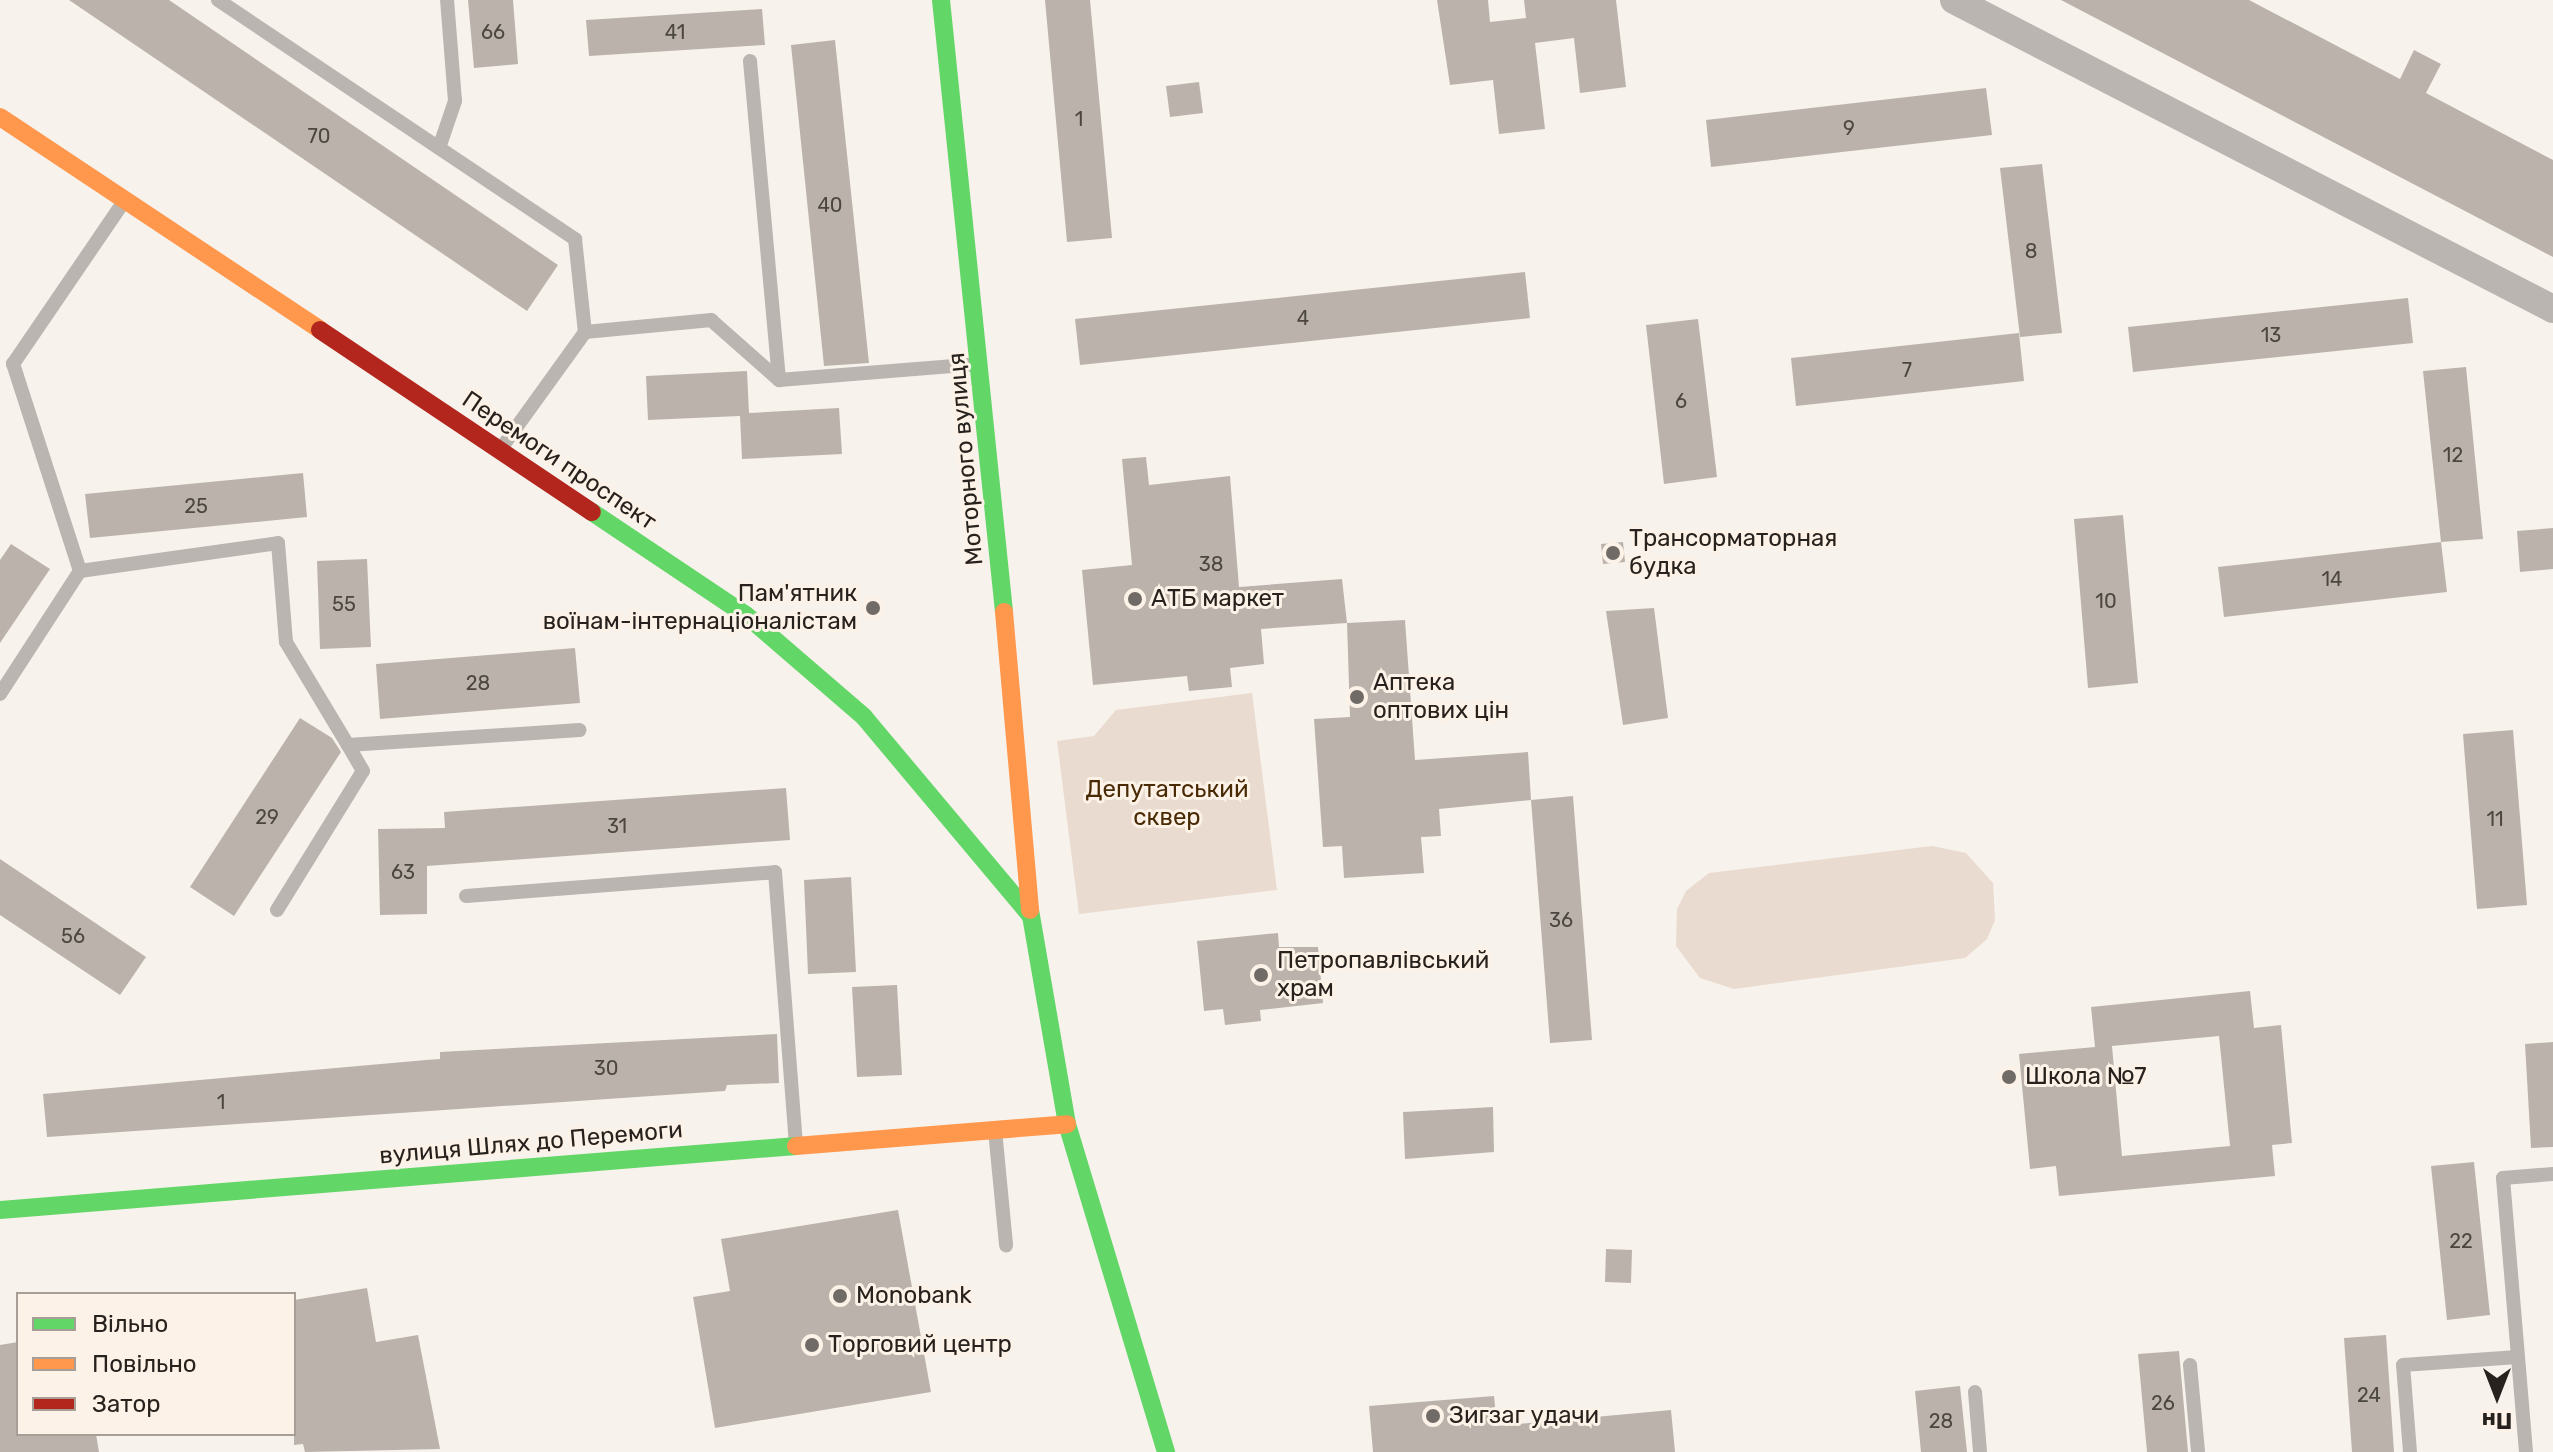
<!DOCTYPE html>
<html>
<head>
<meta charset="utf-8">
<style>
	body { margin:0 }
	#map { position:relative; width:2553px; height:1452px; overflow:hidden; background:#f8f2ec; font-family:Rubik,sans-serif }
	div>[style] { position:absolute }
	.green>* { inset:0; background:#e9dbcf }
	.building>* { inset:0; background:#bbb3ab }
	.lane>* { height:14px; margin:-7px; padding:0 7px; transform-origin:7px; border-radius:7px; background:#bab5b0 }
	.street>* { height:28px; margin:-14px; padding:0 14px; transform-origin:14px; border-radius:14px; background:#bab5b0 }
	.fast>* { height:18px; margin:-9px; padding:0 9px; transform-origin:9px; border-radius:9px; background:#63d668 }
	.slow>* { height:18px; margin:-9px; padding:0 9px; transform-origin:9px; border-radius:9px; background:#ff974d }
	.jam>* { height:18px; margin:-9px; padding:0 9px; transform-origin:9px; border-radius:9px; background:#b3261e }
	.dots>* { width:22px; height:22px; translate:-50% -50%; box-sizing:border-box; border:4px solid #fdf2e7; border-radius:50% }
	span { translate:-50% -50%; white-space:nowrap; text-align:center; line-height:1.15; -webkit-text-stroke:6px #fdf2e7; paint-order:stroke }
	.number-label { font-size:20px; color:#4c4641 }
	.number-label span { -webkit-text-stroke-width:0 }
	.street-label { font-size:24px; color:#27221e }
	.poi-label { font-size:24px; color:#27221e }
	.left { translate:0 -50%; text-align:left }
	.right { translate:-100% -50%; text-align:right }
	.park-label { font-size:24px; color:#492a05 }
	.legend { position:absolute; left:16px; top:1292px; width:280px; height:144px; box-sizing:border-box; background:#fdf2e7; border:2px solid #a79f97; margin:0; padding:10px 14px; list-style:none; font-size:24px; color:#27221e }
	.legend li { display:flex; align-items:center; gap:16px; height:40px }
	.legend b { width:40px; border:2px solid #a79f97 }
	.north { position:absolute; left:2457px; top:1356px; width:80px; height:80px; -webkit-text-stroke:6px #fdf2e7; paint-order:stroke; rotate:180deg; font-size:22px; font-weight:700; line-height:32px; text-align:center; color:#27221e }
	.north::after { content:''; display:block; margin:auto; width:28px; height:36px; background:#27221e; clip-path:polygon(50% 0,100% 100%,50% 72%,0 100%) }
</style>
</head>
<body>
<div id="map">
	<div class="green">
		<div style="clip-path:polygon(1252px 693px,1277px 890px,1079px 914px,1057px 741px,1094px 736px,1116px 710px)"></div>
		<div style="clip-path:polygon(1932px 846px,1966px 853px,1993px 883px,1995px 920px,1987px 939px,1965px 958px,1734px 989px,1700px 978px,1676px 946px,1677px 909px,1686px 891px,1709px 873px)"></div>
	</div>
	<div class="building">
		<div style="clip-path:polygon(69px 0,169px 0,558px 265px,527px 311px)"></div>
		<div style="clip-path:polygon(468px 0,513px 0,518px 64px,474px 68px)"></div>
		<div style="clip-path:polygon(1045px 0,1090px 0,1112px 238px,1067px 242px)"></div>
		<div style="clip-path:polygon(1437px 0,1488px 0,1490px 22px,1526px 18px,1524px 0,1616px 0,1626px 87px,1580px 93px,1574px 38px,1535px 43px,1545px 129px,1499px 134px,1493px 80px,1450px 85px)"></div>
		<div style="clip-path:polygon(2061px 0,2249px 0,2400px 79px,2414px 50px,2441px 64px,2426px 93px,2553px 160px,2553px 257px)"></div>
		<div style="clip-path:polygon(762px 9px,765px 45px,589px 56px,586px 20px)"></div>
		<div style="clip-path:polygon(835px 40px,869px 363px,824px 366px,791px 45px)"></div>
		<div style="clip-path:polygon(1199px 82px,1203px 113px,1170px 117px,1166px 86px)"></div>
		<div style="clip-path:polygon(1986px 88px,1992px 135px,1711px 167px,1706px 120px)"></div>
		<div style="clip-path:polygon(2042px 164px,2062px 333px,2020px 337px,2000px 168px)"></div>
		<div style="clip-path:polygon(1525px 272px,1530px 318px,1080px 365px,1075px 319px)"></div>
		<div style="clip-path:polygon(2408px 298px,2413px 343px,2133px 372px,2128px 327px)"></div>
		<div style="clip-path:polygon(1698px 319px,1717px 477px,1664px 484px,1646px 325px)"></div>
		<div style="clip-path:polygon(2019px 333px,2024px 381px,1796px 406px,1791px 358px)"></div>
		<div style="clip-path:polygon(2466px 367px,2483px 539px,2441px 542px,2423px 371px)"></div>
		<div style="clip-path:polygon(747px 371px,749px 413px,839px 408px,842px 454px,742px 459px,740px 416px,648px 420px,646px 376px)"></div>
		<div style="clip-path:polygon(1146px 457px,1149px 485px,1230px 476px,1239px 587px,1342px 579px,1347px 623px,1261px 629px,1264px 664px,1230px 668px,1232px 687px,1189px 691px,1187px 676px,1093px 685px,1082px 570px,1132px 565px,1122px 459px)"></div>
		<div style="clip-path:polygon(303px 473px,307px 517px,90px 538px,85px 494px)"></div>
		<div style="clip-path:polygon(2123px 515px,2138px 683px,2088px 688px,2074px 519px)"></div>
		<div style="clip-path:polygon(2553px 528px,2553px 569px,2520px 572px,2517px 531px)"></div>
		<div style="clip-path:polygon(1623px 542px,1625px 562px,1603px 564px,1601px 544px)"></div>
		<div style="clip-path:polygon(2441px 542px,2447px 592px,2224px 617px,2218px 567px)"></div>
		<div style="clip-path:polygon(11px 544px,50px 569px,0 643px,0 560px)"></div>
		<div style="clip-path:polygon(367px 559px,371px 647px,320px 649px,317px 561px)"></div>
		<div style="clip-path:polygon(1654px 608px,1668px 718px,1623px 725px,1606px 611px)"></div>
		<div style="clip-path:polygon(1405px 620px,1415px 760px,1528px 752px,1531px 800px,1439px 809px,1441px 836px,1421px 837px,1424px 873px,1344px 878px,1342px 846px,1323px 847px,1314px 719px,1350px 717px,1347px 623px)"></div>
		<div style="clip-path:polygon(575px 648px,580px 703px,380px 719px,376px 664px)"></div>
		<div style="clip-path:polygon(300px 718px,332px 738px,341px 752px,234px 916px,190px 887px)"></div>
		<div style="clip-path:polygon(2513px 730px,2527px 905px,2477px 909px,2463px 734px)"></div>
		<div style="clip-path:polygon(786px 788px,790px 840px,427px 866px,427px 914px,380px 915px,378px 829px,445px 828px,444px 812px)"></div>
		<div style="clip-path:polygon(1573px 796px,1592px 1040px,1550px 1043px,1531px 800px)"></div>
		<div style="clip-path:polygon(0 859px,146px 957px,120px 995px,0 915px)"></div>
		<div style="clip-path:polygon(851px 877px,856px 972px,808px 974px,804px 880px)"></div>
		<div style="clip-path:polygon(1278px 933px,1279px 947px,1318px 947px,1323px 1003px,1260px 1010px,1261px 1021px,1225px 1025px,1223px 1009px,1204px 1011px,1197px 941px)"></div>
		<div style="clip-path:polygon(897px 985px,902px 1075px,857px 1077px,852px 987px)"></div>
		<div style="clip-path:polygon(evenodd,2250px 991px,2254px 1028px,2281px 1025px,2292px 1143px,2272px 1145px,2275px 1176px,2059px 1196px,2056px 1166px,2030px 1169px,2019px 1054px,2095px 1047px,2091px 1007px,2250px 991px,2219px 1036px,2230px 1146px,2122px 1156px,2112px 1046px,2219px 1036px)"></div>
		<div style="clip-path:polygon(777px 1034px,779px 1083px,727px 1085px,725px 1091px,47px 1137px,43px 1094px,426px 1060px,440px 1059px,440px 1052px)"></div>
		<div style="clip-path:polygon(2553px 1042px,2553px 1147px,2531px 1148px,2525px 1044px)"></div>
		<div style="clip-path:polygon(1493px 1107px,1494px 1152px,1405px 1159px,1403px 1112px)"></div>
		<div style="clip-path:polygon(2474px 1162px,2490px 1315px,2447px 1320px,2431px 1166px)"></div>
		<div style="clip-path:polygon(898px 1210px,931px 1392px,715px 1428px,693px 1297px,730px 1291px,721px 1239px)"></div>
		<div style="clip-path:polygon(1606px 1249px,1632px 1250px,1631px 1283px,1605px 1282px)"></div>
		<div style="clip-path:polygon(367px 1288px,376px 1342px,418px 1335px,440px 1449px,305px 1452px,303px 1444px,294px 1445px,294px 1300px)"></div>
		<div style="clip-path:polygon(2386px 1335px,2394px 1452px,2352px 1452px,2344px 1338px)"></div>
		<div style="clip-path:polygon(18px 1342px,18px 1434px,96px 1434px,99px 1452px,0 1452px,0 1345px)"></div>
		<div style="clip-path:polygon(2179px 1351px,2188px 1452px,2147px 1452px,2138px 1354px)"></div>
		<div style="clip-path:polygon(1960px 1386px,1967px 1452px,1921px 1452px,1915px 1391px)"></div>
		<div style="clip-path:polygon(1494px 1396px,1497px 1426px,1671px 1410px,1675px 1452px,1373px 1452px,1369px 1406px)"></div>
	</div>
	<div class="lane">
		<div style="left:218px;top:0;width:430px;rotate:33.8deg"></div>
		<div style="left:575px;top:239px;width:94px;rotate:83.9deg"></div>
		<div style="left:750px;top:61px;width:320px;rotate:84.8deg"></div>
		<div style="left:439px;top:148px;width:50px;rotate:-71.2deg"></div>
		<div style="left:455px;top:101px;width:101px;rotate:-94.5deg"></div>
		<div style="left:500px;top:450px;width:145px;rotate:-54.2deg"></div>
		<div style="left:585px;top:332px;width:127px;rotate:-5.4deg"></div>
		<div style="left:711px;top:320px;width:91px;rotate:41.4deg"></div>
		<div style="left:779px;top:380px;width:201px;rotate:-4.6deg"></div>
		<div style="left:80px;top:571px;width:218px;rotate:-107.9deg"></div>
		<div style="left:13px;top:364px;width:197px;rotate:-55.7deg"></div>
		<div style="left:0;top:694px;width:147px;rotate:-57deg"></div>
		<div style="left:80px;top:571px;width:200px;rotate:-8deg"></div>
		<div style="left:278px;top:543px;width:99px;rotate:85.4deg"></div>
		<div style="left:286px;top:642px;width:120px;rotate:59deg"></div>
		<div style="left:466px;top:896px;width:310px;rotate:-4.4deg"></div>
		<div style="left:775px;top:872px;width:274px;rotate:85.6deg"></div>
		<div style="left:277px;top:910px;width:163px;rotate:-58.3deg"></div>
		<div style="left:363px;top:771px;width:30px;rotate:-120deg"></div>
		<div style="left:348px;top:745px;width:232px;rotate:-3.7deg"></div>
		<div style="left:995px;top:1130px;width:116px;rotate:84.5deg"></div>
		<div style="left:2190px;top:1365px;width:87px;rotate:84.7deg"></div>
		<div style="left:1975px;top:1392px;width:60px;rotate:85.2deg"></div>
		<div style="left:2410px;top:1452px;width:87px;rotate:-94.6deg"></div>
		<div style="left:2403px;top:1365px;width:115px;rotate:-4deg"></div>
		<div style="left:2526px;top:1452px;width:275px;rotate:-94.8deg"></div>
		<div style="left:2503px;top:1178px;width:50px;rotate:-4.6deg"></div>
	</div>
	<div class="street">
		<div style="left:1954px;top:0;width:674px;rotate:27.29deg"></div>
	</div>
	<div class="fast">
		<div style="left:941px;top:0;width:615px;rotate:84.12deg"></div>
		<div style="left:592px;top:512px;width:185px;rotate:33.8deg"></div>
		<div style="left:746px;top:615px;width:156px;rotate:40.8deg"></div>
		<div style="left:864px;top:717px;width:258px;rotate:50deg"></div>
		<div style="left:1030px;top:910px;width:217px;rotate:80.2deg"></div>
		<div style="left:1067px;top:1124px;width:343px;rotate:73.2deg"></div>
		<div style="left:0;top:1210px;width:799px;rotate:-4.6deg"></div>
	</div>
	<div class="slow">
		<div style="left:0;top:117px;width:384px;rotate:33.6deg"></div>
		<div style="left:1004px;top:612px;width:299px;rotate:85deg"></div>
		<div style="left:796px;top:1146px;width:272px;rotate:-4.6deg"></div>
	</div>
	<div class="jam">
		<div style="left:320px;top:330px;width:327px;rotate:33.8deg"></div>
	</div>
	<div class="dots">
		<div style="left:1613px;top:553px;background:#706b66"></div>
		<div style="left:1135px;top:599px;background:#706b66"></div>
		<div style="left:873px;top:608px;background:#706b66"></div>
		<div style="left:1357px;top:697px;background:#706b66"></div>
		<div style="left:1261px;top:975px;background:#706b66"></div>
		<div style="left:2009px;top:1077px;background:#706b66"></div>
		<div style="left:840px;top:1296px;background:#706b66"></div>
		<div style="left:812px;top:1345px;background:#706b66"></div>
		<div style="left:1433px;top:1416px;background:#706b66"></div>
	</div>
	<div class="number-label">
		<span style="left:493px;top:32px">66</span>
		<span style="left:675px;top:32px">41</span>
		<span style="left:1079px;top:119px">1</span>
		<span style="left:1849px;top:128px">9</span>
		<span style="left:319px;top:136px">70</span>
		<span style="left:830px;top:205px">40</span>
		<span style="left:2031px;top:251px">8</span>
		<span style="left:1303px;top:318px">4</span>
		<span style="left:2271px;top:335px">13</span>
		<span style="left:1907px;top:370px">7</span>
		<span style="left:1681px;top:401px">6</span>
		<span style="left:2453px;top:455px">12</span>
		<span style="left:196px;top:506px">25</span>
		<span style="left:1211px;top:564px">38</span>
		<span style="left:2332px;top:579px">14</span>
		<span style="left:2106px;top:601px">10</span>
		<span style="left:344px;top:604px">55</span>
		<span style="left:478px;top:683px">28</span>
		<span style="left:267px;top:817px">29</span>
		<span style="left:2495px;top:819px">11</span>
		<span style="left:617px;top:826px">31</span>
		<span style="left:403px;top:872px">63</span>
		<span style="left:1561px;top:920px">36</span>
		<span style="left:73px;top:936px">56</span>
		<span style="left:606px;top:1068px">30</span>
		<span style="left:221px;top:1102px">1</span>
		<span style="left:2461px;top:1241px">22</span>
		<span style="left:2369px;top:1395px">24</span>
		<span style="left:2163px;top:1403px">26</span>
		<span style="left:1941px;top:1421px">28</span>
	</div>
	<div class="street-label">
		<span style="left:966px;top:459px;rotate:-95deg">Моторного вулиця</span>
		<span style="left:559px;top:461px;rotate:34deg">Перемоги проспект</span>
		<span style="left:531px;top:1143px;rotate:-5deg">вулиця Шлях до Перемоги</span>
	</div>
	<div class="poi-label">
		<span class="left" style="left:1629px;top:553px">Трансорматорная<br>будка</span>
		<span class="right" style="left:857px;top:608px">Пам'ятник<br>воїнам-інтернаціоналістам</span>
		<span class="left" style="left:1151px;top:599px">АТБ маркет</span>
		<span class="left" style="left:1373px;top:697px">Аптека<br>оптових цін</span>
		<span class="left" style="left:1277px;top:975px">Петропавлівський<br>храм</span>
		<span class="left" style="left:2025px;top:1077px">Школа №7</span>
		<span class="left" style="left:856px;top:1296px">Monobank</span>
		<span class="left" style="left:828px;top:1345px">Торговий центр</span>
		<span class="left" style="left:1449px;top:1416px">Зигзаг удачи</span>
	</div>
	<div class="park-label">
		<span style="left:1167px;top:804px">Депутатський<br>сквер</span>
	</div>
	<ul class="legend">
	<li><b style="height:10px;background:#63d668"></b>Вільно</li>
	<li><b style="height:10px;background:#ff974d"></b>Повільно</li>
	<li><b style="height:10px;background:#b3261e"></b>Затор</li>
	</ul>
	<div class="north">Пн</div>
</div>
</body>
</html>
